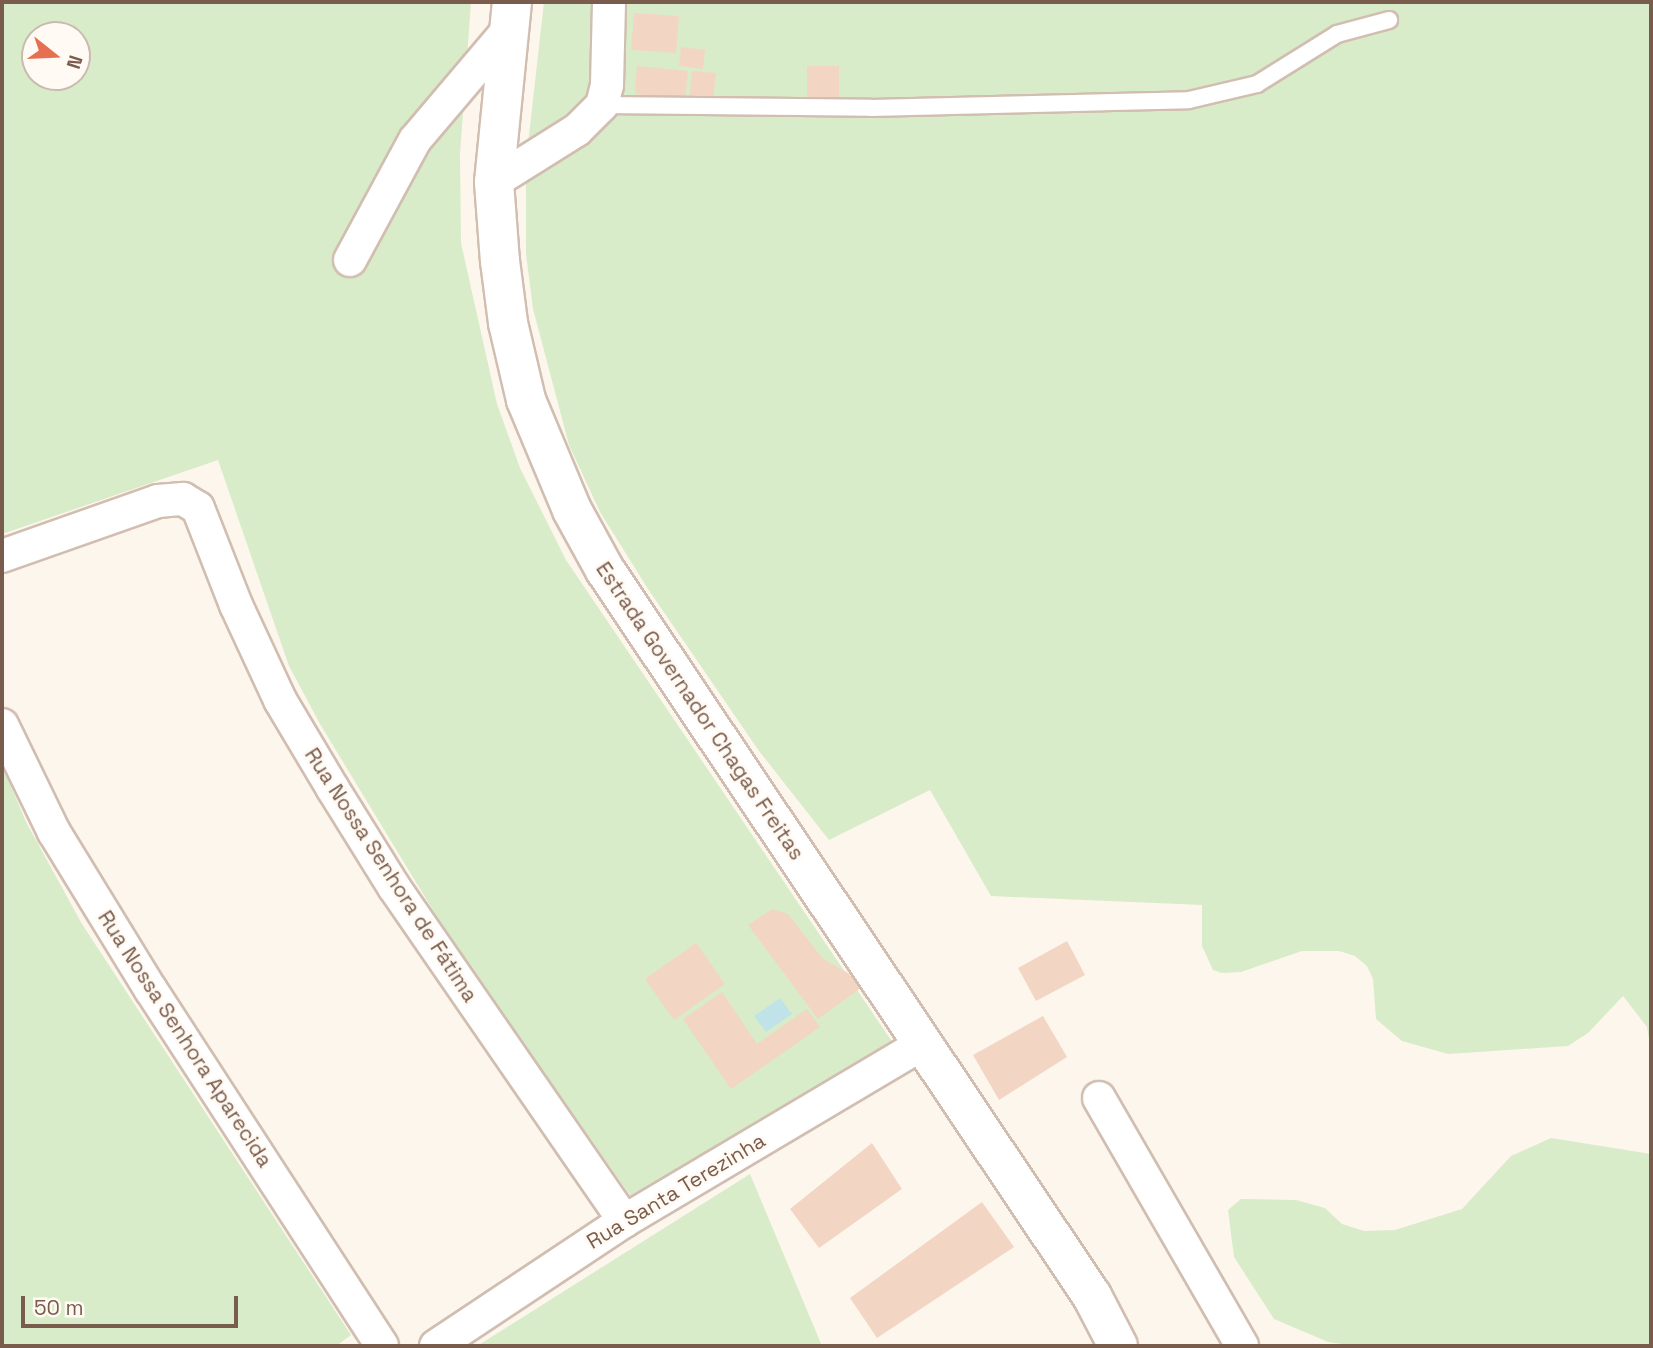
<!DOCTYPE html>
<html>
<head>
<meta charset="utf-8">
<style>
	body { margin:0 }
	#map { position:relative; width:1653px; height:1348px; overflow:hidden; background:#fdf6ec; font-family:"Space Grotesk",sans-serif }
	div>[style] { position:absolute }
	.green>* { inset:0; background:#d8ecc9 }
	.water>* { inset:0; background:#bfe3e8 }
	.building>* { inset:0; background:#f3d5c3 }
	.roads { filter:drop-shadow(2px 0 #d1beb0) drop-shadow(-2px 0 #d1beb0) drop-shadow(0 2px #d1beb0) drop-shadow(0 -2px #d1beb0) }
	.lane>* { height:16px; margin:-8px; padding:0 8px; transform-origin:8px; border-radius:8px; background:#fff }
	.street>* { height:32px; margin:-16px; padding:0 16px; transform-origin:16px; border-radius:16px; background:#fff }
	.secondary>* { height:38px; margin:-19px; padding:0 19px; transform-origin:19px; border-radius:19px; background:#fff }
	span { translate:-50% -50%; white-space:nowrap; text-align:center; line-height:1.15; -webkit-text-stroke:5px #fffaf3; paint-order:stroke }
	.street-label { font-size:21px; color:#7a5c4d }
	.frame { position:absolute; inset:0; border:4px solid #7a5c4d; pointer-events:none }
	.north { position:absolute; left:21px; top:21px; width:70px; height:70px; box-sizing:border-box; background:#fffaf3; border:2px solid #cabbb1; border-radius:50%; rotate:108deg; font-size:19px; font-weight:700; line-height:28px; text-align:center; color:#7a5c4d }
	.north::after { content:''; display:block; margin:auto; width:24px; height:32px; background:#e76f51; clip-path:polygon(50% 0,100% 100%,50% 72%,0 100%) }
	.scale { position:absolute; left:21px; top:1296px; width:217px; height:32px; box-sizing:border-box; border:4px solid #7a5c4d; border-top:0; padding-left:9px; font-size:21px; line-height:24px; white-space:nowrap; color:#7a5c4d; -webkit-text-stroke:5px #fffaf3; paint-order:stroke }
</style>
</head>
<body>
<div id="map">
	<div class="green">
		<div style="clip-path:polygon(evenodd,2px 2px,471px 2px,460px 154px,461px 243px,497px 404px,520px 468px,566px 560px,895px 1046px,634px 1201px,451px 940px,320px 724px,289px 666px,218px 460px,2px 534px,2px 2px,35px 35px,77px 35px,77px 77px,35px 77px,35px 35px)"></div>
		<div style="clip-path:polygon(544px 2px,1651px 2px,1651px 1051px,1647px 1027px,1623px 996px,1588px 1033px,1568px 1046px,1448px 1054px,1402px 1041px,1376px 1019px,1373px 979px,1367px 966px,1355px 956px,1339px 951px,1302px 951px,1241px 972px,1222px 973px,1213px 970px,1202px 946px,1202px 905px,991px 896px,930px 790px,829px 840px,759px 751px,648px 589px,600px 512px,569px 445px,533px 309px,526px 254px,526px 162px)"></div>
		<div style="clip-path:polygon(2px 765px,26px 822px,82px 924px,351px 1335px,336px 1346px,2px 1346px)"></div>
		<div style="clip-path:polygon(1551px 1138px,1651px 1154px,1651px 1346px,1356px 1346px,1328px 1342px,1274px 1319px,1234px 1257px,1228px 1210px,1241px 1199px,1296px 1200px,1325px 1208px,1342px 1224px,1364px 1231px,1395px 1230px,1462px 1209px,1511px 1156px)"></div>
		<div style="clip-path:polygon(750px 1174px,822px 1346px,477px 1346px)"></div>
	</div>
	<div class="water">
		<div style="clip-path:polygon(780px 998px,792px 1014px,766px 1032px,754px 1016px)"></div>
	</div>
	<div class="building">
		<div style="clip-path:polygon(634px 13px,679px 16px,676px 53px,631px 50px)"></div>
		<div style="clip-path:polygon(681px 47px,705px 50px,703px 69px,679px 66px)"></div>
		<div style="clip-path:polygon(637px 66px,688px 71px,685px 99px,635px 94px)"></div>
		<div style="clip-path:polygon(807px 66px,839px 66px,839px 99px,807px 98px)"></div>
		<div style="clip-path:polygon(692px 71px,716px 73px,713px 100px,689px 98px)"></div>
		<div style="clip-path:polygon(772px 909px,788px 914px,823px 959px,848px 973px,862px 987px,818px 1019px,748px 925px)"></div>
		<div style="clip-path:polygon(1067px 941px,1085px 975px,1036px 1001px,1018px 968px)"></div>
		<div style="clip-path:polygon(696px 943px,725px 984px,674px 1020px,645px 979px)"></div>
		<div style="clip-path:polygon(722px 992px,757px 1044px,807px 1009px,820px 1027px,731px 1089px,683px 1019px)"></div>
		<div style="clip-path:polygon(1043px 1016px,1067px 1057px,999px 1100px,973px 1055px)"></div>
		<div style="clip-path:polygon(872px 1143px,902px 1189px,819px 1248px,790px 1209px)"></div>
		<div style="clip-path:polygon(982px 1202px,1014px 1247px,877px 1338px,850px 1298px)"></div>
	</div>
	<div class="roads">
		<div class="lane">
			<div style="left:602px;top:105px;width:269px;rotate:0.6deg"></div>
			<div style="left:871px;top:108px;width:318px;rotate:-1.4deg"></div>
			<div style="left:1189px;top:100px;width:70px;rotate:-13.2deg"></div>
			<div style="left:1257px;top:84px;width:94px;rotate:-32deg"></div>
			<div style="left:1337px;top:34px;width:54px;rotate:-15.1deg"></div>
		</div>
		<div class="street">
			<div style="left:494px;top:182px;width:98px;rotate:-32.1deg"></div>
			<div style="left:577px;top:130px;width:35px;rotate:-45deg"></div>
			<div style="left:602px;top:105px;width:21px;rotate:-76deg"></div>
			<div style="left:607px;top:85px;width:83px;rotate:-88.6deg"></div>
			<div style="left:350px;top:260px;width:136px;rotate:-61.6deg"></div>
			<div style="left:415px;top:140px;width:145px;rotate:-49.7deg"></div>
			<div style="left:2px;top:556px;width:165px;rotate:-19.4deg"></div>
			<div style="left:158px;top:501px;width:25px;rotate:-5deg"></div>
			<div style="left:183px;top:499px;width:17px;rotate:31deg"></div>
			<div style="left:198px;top:508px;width:104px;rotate:68.6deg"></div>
			<div style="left:236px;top:605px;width:105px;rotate:65.1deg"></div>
			<div style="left:280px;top:700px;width:104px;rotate:59.2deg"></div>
			<div style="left:333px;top:789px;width:115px;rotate:58.1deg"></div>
			<div style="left:394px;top:887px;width:406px;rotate:55.4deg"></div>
			<div style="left:2px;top:725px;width:119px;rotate:64.1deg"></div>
			<div style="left:54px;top:832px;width:185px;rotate:58.5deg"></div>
			<div style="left:151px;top:990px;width:424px;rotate:57deg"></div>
			<div style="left:1099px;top:1098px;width:286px;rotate:60deg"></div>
			<div style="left:436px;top:1346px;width:226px;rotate:-33.6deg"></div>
			<div style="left:624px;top:1221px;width:347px;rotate:-30.7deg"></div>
		</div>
		<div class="secondary">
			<div style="left:512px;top:2px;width:181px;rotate:95.7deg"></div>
			<div style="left:494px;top:182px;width:79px;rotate:85.7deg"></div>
			<div style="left:500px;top:261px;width:63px;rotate:82.6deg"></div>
			<div style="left:508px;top:323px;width:79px;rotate:76.8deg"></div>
			<div style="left:526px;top:400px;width:119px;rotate:67.3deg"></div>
			<div style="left:572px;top:510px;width:68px;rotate:61.2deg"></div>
			<div style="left:605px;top:570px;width:874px;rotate:56.15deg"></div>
			<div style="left:1092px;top:1296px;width:56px;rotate:62.5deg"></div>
		</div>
	</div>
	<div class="street-label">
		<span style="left:700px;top:711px;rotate:56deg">Estrada Governador Chagas Freitas</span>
		<span style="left:391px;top:875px;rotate:57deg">Rua Nossa Senhora de Fátima</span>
		<span style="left:185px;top:1039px;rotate:57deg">Rua Nossa Senhora Aparecida</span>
		<span style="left:676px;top:1191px;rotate:-31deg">Rua Santa Terezinha</span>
	</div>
	<div class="frame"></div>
	<div class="north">N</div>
	<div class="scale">50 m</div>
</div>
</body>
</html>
